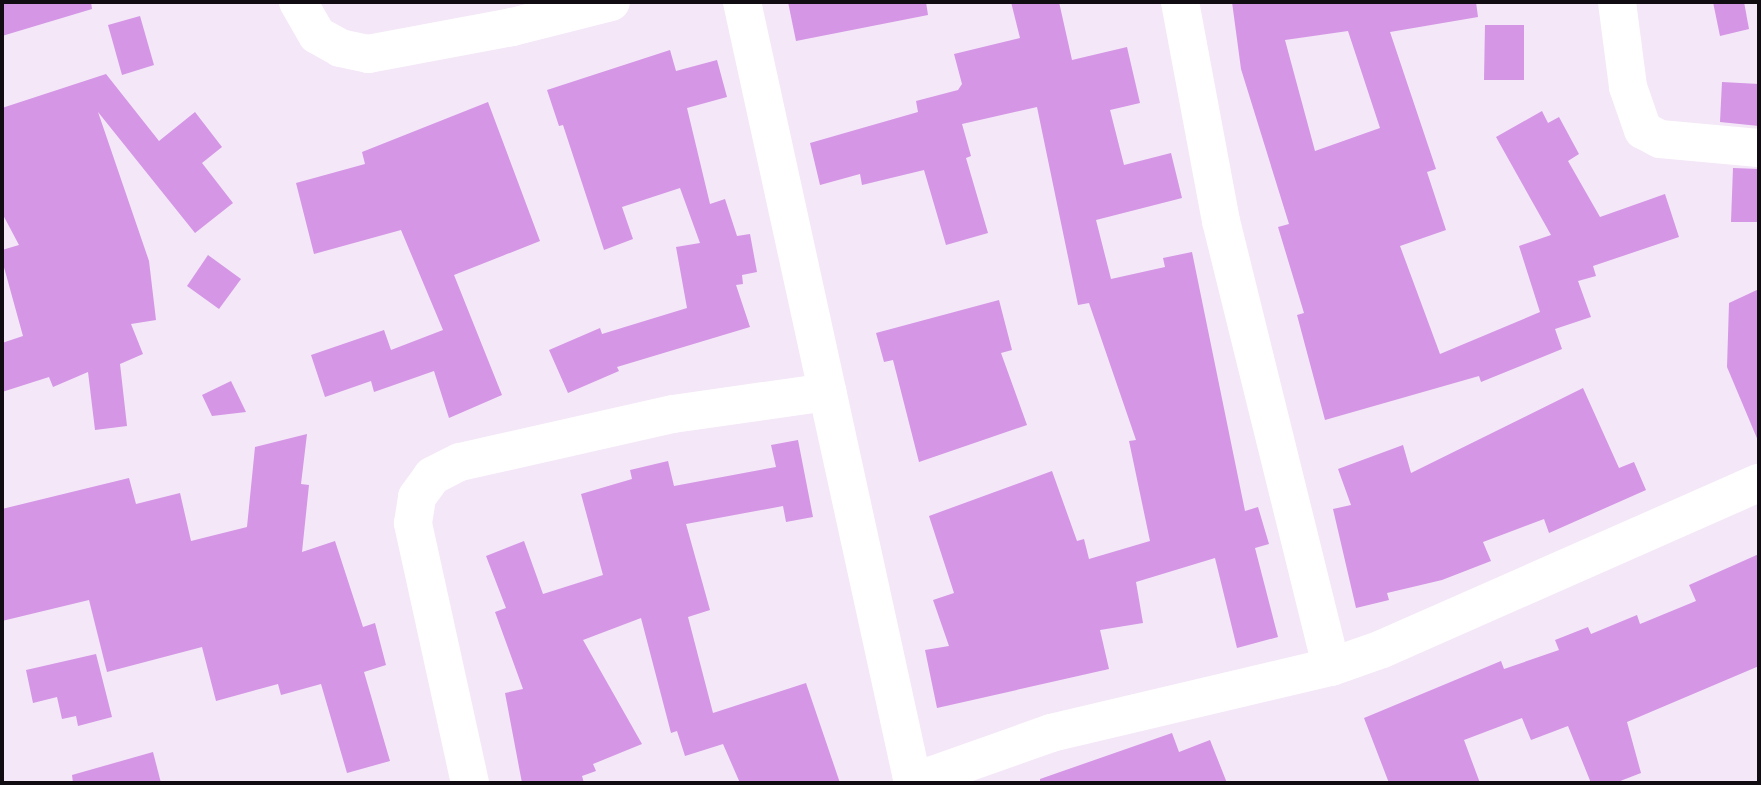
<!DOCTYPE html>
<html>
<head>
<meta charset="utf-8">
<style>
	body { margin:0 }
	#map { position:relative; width:1761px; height:785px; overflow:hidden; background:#f4e7f8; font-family:"Golos Text",sans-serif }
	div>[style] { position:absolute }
	.building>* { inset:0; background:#d496e5 }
	.minor>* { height:38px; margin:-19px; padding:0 19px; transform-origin:19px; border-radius:19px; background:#fff }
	span { translate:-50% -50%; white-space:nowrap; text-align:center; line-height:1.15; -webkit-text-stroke:6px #f4e7f8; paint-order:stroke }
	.frame { position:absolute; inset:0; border:4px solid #110c12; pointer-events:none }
</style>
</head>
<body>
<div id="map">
	<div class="building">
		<div style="clip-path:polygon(2px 2px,91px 2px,92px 9px,2px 36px)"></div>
		<div style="clip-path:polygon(788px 2px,926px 2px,928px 15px,796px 41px)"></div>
		<div style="clip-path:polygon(1011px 2px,1059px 2px,1072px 60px,1127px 47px,1140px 103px,1110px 110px,1124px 165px,1171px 153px,1182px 198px,1096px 220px,1111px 279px,1165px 267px,1163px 258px,1192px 252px,1245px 511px,1258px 507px,1269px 544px,1255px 548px,1278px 637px,1237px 648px,1215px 558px,1136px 582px,1143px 623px,1100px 630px,1109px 669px,937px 708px,925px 650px,949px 646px,933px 600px,954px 593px,929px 516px,1052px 471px,1077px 541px,1084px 539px,1089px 559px,1150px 541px,1129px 441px,1136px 440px,1089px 303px,1078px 305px,1037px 107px,962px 124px,971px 156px,966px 158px,988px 233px,946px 245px,924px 170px,862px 185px,860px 174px,820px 185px,810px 143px,918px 112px,916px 101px,958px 90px,962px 84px,954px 54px,1020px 38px)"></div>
		<div style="clip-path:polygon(evenodd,1232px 2px,1476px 2px,1478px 17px,1390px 32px,1436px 169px,1427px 172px,1446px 230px,1400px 246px,1440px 354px,1540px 312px,1519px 246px,1551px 235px,1496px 137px,1542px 111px,1548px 123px,1559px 117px,1579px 154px,1568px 161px,1600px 217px,1665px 194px,1679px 237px,1593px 266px,1596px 276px,1578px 281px,1591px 317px,1555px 329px,1562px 349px,1481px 382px,1479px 376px,1325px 420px,1297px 315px,1304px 313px,1278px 227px,1289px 224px,1241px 69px,1232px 2px,1348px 31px,1380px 128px,1315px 151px,1285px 40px,1348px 31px)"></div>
		<div style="clip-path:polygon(1713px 2px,1744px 2px,1749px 29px,1720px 36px)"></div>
		<div style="clip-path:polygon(140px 16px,154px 65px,122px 75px,108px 25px)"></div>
		<div style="clip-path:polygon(1485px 25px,1524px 25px,1524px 80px,1484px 80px)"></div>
		<div style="clip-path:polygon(670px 50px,676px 71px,717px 60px,727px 97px,687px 108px,710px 204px,725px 199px,737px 236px,750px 234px,757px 272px,742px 275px,743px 284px,736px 285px,750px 327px,617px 367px,619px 371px,568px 393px,549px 350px,600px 328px,602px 334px,687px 308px,676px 247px,700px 243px,680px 188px,622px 207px,633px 239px,604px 250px,563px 125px,559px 126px,547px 90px)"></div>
		<div style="clip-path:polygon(106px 74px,159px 141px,195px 112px,222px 147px,202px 163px,233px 203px,195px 233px,98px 112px,149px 261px,156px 320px,131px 324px,143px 354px,120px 364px,127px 426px,95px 430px,88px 372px,53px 387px,49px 377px,2px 392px,2px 343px,23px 336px,2px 260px,2px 250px,19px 245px,2px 213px,2px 108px)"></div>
		<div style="clip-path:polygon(1722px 82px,1759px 84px,1759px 126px,1720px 122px)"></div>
		<div style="clip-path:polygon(488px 102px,540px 241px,454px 275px,502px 395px,449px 418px,434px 371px,374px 392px,371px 381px,325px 397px,311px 355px,384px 330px,391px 350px,443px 330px,401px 230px,314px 254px,296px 183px,365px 164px,362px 152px)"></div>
		<div style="clip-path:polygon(1733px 168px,1759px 169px,1759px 222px,1731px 222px)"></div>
		<div style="clip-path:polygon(208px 255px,241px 279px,219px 309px,187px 286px)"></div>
		<div style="clip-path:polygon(1759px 289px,1759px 443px,1727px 367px,1729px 303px)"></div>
		<div style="clip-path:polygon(999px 300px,1012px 350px,1001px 353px,1027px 425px,919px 462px,893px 360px,884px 362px,876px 333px)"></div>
		<div style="clip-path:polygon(231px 381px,246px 412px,212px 416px,202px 395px)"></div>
		<div style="clip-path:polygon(1583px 388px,1619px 468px,1634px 462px,1646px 490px,1549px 533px,1544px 519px,1483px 542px,1491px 561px,1442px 580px,1387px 593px,1389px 600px,1356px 608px,1333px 509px,1351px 505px,1338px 469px,1403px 445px,1411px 473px)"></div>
		<div style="clip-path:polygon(307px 434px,301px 484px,309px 485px,302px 552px,335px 541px,363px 627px,375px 623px,386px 665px,364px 672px,390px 761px,347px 773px,321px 684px,281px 695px,278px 684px,216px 701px,202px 647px,107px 672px,89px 600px,2px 621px,2px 509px,129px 478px,136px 504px,180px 493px,191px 541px,247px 527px,255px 447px)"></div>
		<div style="clip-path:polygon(798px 440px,813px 517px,786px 522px,783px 506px,686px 524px,710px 610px,688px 617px,713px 713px,806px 683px,840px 783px,740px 783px,723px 744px,685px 756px,677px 731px,671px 733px,641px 618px,583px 640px,642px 744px,593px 764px,596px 771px,582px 776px,584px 783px,522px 783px,505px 693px,523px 689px,495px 612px,506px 608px,486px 556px,524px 541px,543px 594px,603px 575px,581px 494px,632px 479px,630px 470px,668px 461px,674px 486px,776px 467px,771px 445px)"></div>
		<div style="clip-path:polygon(1759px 554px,1759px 666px,1627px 722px,1641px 773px,1615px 783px,1591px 783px,1568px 726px,1531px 740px,1522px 718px,1464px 740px,1480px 783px,1389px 783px,1364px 718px,1501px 661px,1504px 669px,1559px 650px,1555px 640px,1588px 627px,1591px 634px,1637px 615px,1640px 624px,1696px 601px,1689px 585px)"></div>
		<div style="clip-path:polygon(96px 654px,112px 717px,78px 726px,76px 716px,62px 719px,57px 697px,33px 703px,26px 670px)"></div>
		<div style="clip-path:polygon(1172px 733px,1179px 752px,1210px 740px,1227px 783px,1040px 783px,1040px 779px)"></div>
		<div style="clip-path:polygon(153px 752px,161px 783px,73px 783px,72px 775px)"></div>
	</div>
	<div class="minor">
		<div style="left:298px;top:2px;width:38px;rotate:60deg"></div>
		<div style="left:317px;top:35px;width:26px;rotate:29deg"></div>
		<div style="left:340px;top:48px;width:29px;rotate:12deg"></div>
		<div style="left:368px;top:54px;width:147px;rotate:-10.6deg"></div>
		<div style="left:512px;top:27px;width:102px;rotate:-14.2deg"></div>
		<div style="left:742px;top:2px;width:800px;rotate:77.65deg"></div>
		<div style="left:1180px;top:2px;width:223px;rotate:79.4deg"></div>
		<div style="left:1221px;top:221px;width:459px;rotate:76.1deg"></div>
		<div style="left:1617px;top:2px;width:86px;rotate:82.6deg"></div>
		<div style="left:1628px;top:87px;width:46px;rotate:70.8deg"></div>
		<div style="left:1643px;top:130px;width:19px;rotate:28deg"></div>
		<div style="left:1660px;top:139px;width:99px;rotate:5.2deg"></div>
		<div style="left:913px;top:782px;width:146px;rotate:-19.5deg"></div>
		<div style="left:1051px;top:733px;width:288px;rotate:-13.3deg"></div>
		<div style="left:1331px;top:667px;width:54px;rotate:-19.4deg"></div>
		<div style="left:1382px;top:649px;width:412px;rotate:-23.8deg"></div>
		<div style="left:470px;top:783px;width:266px;rotate:-102.4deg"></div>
		<div style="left:413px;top:523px;width:26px;rotate:-81deg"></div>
		<div style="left:417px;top:497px;width:26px;rotate:-54deg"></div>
		<div style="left:432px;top:476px;width:31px;rotate:-27deg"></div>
		<div style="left:460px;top:462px;width:218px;rotate:-12.7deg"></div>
		<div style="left:673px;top:414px;width:156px;rotate:-8.1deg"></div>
	</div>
	<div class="frame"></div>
</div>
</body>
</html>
